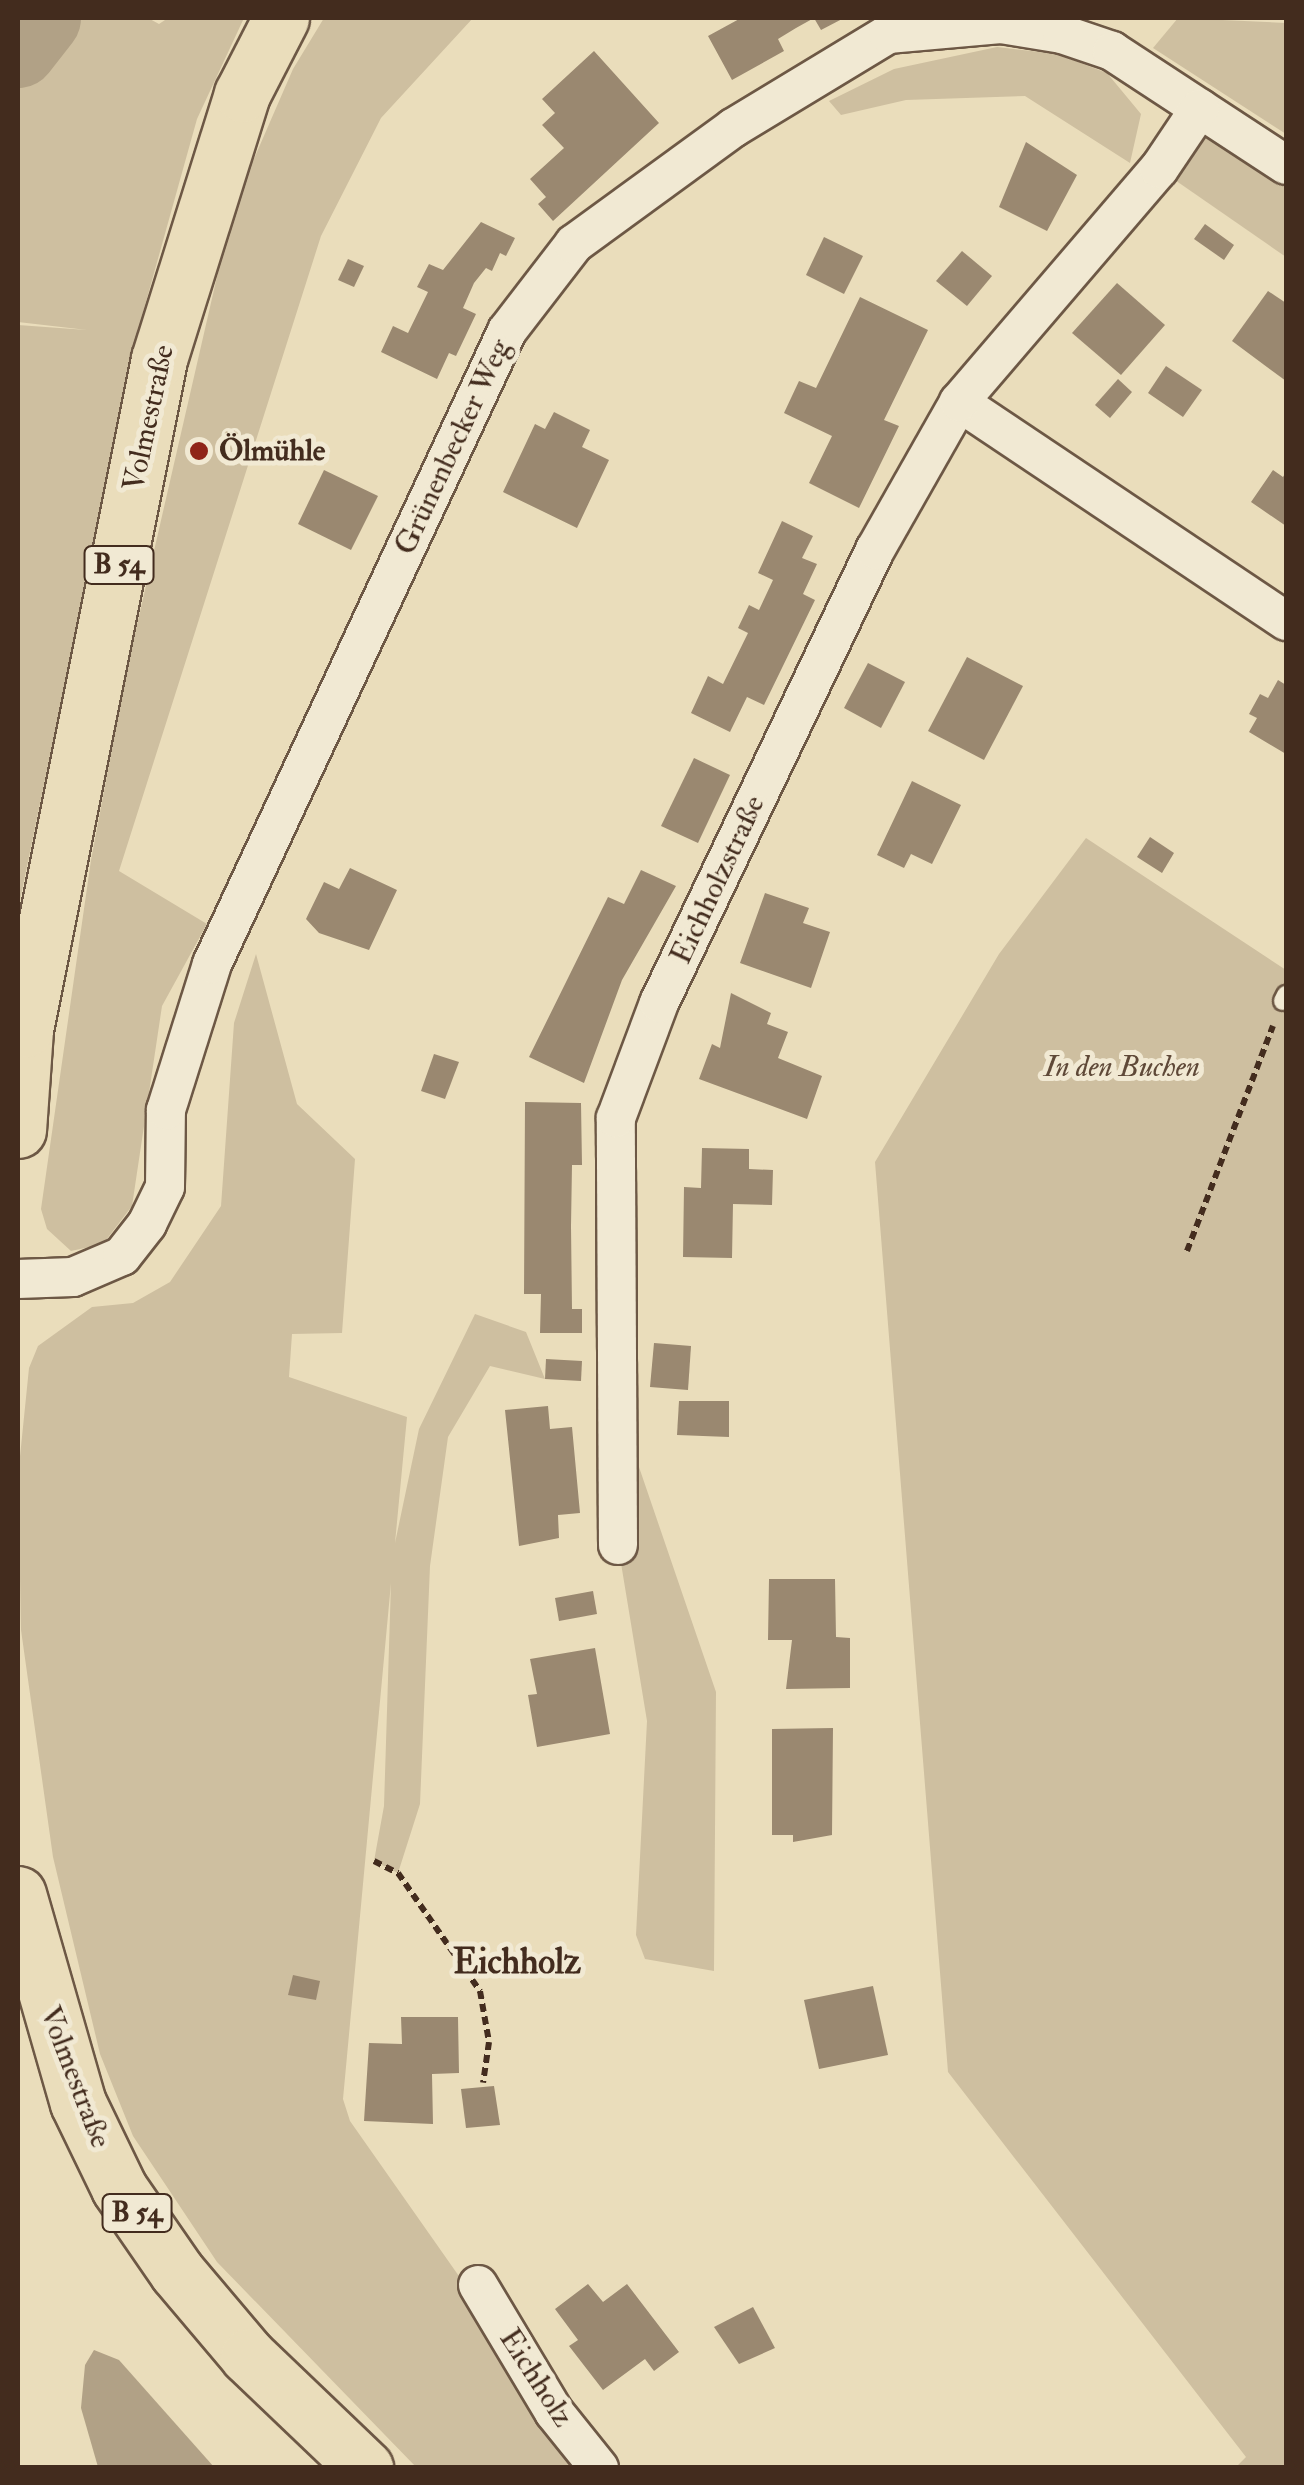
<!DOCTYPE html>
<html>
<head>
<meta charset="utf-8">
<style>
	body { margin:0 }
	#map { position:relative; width:1304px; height:2485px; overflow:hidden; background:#eaddbb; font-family:"IM FELL Double Pica",serif }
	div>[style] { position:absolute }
	.green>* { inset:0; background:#cebfa0 }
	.water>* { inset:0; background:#b1a186 }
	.river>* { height:78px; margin:-39px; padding:0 39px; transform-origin:39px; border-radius:39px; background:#b1a186 }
	.building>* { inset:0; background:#9a8870 }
	.path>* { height:6px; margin-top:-3px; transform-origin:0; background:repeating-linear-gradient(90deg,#432c1e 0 8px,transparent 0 13px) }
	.roads { filter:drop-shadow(2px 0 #6d5845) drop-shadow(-2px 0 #6d5845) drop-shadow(0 2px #6d5845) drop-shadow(0 -2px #6d5845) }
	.lane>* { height:18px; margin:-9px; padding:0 9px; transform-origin:9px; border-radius:9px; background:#f1e9d3 }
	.street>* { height:38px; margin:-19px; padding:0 19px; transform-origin:19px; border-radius:19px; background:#f1e9d3 }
	.primary>* { height:55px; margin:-27.5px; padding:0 27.5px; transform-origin:27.5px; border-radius:27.5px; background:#eaddbb }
	.dots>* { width:28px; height:28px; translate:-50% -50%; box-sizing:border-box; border:5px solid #f1e9d3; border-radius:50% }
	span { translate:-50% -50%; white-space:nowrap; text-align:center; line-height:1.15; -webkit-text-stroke:10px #f1e9d3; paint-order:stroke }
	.shield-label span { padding:2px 8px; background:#f1e9d3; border:2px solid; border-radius:8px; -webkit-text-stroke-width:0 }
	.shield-label { font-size:28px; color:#432c1e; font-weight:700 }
	.street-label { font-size:30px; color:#432c1e }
	.poi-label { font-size:30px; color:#432c1e; font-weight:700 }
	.left { translate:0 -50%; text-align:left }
	.park-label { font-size:30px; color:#5f4938; font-style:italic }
	.quarter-label { font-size:35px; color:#432c1e; font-weight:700 }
	.frame { position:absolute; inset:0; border:20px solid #432c1e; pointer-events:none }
</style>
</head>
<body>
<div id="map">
	<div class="green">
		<div style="clip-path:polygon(18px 18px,148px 18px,159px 24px,168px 18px,244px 18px,197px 119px,137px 334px,18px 910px,18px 325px,87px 330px,18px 322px,18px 52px,23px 46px)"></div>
		<div style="clip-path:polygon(324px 18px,473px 18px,381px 118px,321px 236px,119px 871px,207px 924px,162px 1006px,132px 1206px,103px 1244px,71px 1251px,47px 1229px,41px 1209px,91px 860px,128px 664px,233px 207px,293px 69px)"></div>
		<div style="clip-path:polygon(1178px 18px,1286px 23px,1286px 134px,1153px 48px)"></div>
		<div style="clip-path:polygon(997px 47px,1057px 54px,1107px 73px,1141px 114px,1130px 163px,1025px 96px,906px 100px,841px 115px,829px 101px,894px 69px)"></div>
		<div style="clip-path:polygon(1193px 119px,1286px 175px,1286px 257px,1159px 169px)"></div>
		<div style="clip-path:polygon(1086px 838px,1286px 970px,1286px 2467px,1236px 2467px,1246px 2457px,948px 2072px,875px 1162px,999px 954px)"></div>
		<div style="clip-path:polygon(256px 954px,297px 1104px,355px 1159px,342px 1333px,292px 1334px,289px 1377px,407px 1417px,395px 1543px,419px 1429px,475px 1314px,526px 1332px,545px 1379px,490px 1366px,448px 1437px,430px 1566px,420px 1804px,398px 1873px,374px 1861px,384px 1806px,391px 1583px,343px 2099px,350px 2121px,593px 2467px,416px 2467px,217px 2262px,133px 2136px,100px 2054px,53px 1857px,21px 1630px,18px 1476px,29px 1368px,38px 1346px,92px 1307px,133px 1303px,170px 1282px,221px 1206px,234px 1023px)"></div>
		<div style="clip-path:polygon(614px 1394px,716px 1692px,714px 1971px,645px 1959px,636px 1935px,647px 1721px,618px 1545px)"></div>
	</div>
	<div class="water">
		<div style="clip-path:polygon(94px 2350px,119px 2360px,214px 2467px,98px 2467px,81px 2408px,85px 2365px)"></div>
	</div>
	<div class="river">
		<div style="left:18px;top:49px;width:39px;rotate:-52deg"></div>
	</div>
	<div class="building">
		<div style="clip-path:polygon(741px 18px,844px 18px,821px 30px,814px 18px,796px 28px,778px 39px,784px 51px,732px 80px,708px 36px)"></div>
		<div style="clip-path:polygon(594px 51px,659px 123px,553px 221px,538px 204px,546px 197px,530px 179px,564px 148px,542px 125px,555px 113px,542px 99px)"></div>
		<div style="clip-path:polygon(1026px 142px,1077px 175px,1047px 231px,999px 207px)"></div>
		<div style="clip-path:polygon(481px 222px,515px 238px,506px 256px,500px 253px,492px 271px,486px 268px,474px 283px,463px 308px,476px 314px,456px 356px,449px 353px,437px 379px,381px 352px,393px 326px,408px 333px,428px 292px,417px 287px,429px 264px,443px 270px)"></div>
		<div style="clip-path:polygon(1205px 224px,1234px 245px,1224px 260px,1194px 239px)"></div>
		<div style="clip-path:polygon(824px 237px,863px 256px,844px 294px,806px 275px)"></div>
		<div style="clip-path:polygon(962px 251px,992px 276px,967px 306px,936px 281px)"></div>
		<div style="clip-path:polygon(348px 259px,364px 266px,354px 287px,338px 280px)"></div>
		<div style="clip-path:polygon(1117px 283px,1165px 325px,1121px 375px,1072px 333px)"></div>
		<div style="clip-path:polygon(1268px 291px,1286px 303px,1286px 381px,1232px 341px)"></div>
		<div style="clip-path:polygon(860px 297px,928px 330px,884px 420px,899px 426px,859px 508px,809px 483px,832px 436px,784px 413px,799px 381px,816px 388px)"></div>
		<div style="clip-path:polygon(1166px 366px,1202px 390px,1183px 417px,1148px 393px)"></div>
		<div style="clip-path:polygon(1118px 379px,1132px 392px,1110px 418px,1095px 405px)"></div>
		<div style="clip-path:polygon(554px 412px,590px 430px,582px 447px,609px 460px,577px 528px,503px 492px,535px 424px,545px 429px)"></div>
		<div style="clip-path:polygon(324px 470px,378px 496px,351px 550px,298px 524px)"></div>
		<div style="clip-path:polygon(1273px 470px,1283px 477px,1286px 472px,1286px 526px,1251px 502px)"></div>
		<div style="clip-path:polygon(782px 521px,813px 536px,802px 558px,817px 564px,803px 594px,815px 600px,764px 705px,747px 697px,730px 732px,691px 713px,708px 676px,723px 684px,748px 633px,738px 628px,749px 605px,759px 610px,773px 580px,758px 573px)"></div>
		<div style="clip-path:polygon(967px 657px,1023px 686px,984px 760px,928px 731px)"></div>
		<div style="clip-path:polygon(868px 663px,905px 682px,881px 728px,844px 708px)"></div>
		<div style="clip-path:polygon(1278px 680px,1286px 685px,1286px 754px,1249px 732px,1257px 718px,1249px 714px,1260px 694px,1268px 698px)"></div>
		<div style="clip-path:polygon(694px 758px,730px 775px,698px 843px,661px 826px)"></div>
		<div style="clip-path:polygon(912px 781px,961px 805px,932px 864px,911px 854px,904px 868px,877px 855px)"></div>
		<div style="clip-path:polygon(1150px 837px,1174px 853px,1162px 873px,1137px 857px)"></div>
		<div style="clip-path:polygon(350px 868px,397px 890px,369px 950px,319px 933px,306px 919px,324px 882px,339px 889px)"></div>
		<div style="clip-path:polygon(641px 870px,676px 886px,622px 980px,584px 1083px,529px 1057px,608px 897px,624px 904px)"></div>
		<div style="clip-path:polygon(765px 893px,809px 908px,803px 923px,830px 932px,811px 988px,740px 963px)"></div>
		<div style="clip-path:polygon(731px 993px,771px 1013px,767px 1024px,788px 1032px,778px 1058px,822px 1076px,807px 1119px,699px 1079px,712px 1044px,720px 1048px)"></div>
		<div style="clip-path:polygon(434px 1054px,459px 1062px,445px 1099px,421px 1091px)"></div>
		<div style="clip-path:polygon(525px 1102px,581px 1103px,582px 1165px,572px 1165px,571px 1226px,572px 1309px,582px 1309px,582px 1333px,540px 1333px,541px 1294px,524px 1294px)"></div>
		<div style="clip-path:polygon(702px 1148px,749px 1149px,749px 1169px,773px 1170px,772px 1205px,733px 1204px,732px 1258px,683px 1257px,684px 1187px,701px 1188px)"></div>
		<div style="clip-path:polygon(654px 1343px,691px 1346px,688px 1390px,650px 1387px)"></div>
		<div style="clip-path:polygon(546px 1359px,582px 1361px,581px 1381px,545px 1379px)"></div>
		<div style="clip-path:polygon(679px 1401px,729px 1401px,729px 1437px,677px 1435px)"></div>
		<div style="clip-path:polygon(548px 1406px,550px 1429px,572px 1427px,580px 1513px,558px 1515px,559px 1538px,519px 1546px,505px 1410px)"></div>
		<div style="clip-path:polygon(769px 1579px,835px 1579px,836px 1637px,850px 1638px,850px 1688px,786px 1689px,792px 1640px,768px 1640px)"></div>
		<div style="clip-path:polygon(593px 1591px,597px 1614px,559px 1621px,555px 1598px)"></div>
		<div style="clip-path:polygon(595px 1648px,610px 1734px,537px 1747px,528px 1695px,537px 1694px,530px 1659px)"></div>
		<div style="clip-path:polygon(833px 1728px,832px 1835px,793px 1842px,793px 1835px,772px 1835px,772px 1729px)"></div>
		<div style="clip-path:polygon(293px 1975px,320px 1981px,316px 2000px,288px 1995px)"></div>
		<div style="clip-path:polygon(873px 1986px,888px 2055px,819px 2069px,804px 2000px)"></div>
		<div style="clip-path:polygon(401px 2017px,458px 2017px,459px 2073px,432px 2074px,433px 2124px,364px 2121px,369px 2043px,402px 2044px)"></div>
		<div style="clip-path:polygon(494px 2086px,500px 2125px,466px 2128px,461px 2089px)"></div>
		<div style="clip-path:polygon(588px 2284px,603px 2302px,627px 2284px,679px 2352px,654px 2371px,645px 2359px,603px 2390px,569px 2346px,578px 2340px,555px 2309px)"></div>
		<div style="clip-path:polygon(753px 2307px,775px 2348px,739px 2364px,714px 2327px)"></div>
	</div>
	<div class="path">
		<div style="left:1187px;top:1251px;width:241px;rotate:-69.1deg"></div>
		<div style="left:374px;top:1861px;width:27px;rotate:27deg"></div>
		<div style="left:398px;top:1873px;width:144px;rotate:55.2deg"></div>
		<div style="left:480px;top:1991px;width:52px;rotate:80deg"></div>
		<div style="left:489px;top:2042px;width:41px;rotate:98.3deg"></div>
	</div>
	<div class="roads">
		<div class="lane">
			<div style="left:1283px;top:1001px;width:7px;rotate:-63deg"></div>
		</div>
		<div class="street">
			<div style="left:959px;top:402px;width:394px;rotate:33.8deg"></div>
			<div style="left:18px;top:1279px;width:55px;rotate:-2.1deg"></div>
			<div style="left:73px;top:1277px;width:53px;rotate:-23.2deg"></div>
			<div style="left:122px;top:1256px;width:41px;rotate:-52deg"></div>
			<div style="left:147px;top:1224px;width:41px;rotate:-64.1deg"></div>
			<div style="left:165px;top:1187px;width:77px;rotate:-89.3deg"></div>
			<div style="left:166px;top:1110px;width:153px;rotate:-72.5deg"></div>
			<div style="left:212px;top:964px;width:698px;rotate:-65.01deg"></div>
			<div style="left:507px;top:331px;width:110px;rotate:-52.4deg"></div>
			<div style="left:574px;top:244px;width:197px;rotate:-36.1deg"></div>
			<div style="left:733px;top:128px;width:181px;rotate:-31.2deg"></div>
			<div style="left:888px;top:34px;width:113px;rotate:-5.1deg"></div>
			<div style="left:1001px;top:24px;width:62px;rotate:9.3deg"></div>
			<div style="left:1062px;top:34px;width:53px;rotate:18.8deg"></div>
			<div style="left:1112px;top:51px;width:208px;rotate:33.2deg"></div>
			<div style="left:618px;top:1545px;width:427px;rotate:-90.3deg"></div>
			<div style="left:616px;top:1118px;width:123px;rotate:-69.5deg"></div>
			<div style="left:659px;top:1003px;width:502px;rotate:-64.51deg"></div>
			<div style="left:875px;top:550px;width:170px;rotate:-60.4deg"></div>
			<div style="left:959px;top:402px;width:307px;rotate:-49.4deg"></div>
			<div style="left:1159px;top:169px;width:73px;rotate:-56.1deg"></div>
			<div style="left:478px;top:2285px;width:148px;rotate:59.1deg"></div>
			<div style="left:554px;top:2412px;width:72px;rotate:51.2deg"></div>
		</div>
		<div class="primary">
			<div style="left:18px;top:1130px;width:101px;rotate:-86deg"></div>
			<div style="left:25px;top:1029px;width:683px;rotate:-78.69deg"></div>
			<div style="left:159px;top:359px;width:278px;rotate:-72.6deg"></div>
			<div style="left:242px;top:94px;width:85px;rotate:-62.8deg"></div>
			<div style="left:18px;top:1894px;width:217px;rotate:74deg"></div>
			<div style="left:78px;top:2103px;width:94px;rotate:64.2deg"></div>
			<div style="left:119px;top:2188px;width:102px;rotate:55.4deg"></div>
			<div style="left:177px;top:2272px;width:110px;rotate:49.8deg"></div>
			<div style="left:248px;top:2356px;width:162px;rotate:43.7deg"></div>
		</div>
	</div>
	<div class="dots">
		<div style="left:199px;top:451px;background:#8f2418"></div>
	</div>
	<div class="shield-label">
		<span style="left:119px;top:565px">B 54</span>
		<span style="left:137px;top:2213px">B 54</span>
	</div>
	<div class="street-label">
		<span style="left:149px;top:418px;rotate:-78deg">Volmestraße</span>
		<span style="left:453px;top:447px;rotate:-65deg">Grünenbecker Weg</span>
		<span style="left:718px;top:880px;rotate:-65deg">Eichholzstraße</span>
		<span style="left:75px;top:2077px;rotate:69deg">Volmestraße</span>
		<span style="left:536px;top:2378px;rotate:57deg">Eichholz</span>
	</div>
	<div class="poi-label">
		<span class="left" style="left:219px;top:451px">Ölmühle</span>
	</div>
	<div class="park-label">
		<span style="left:1122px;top:1067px">In den Buchen</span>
	</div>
	<div class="quarter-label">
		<span style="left:517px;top:1962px">Eichholz</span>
	</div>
	<div class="frame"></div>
</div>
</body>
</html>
